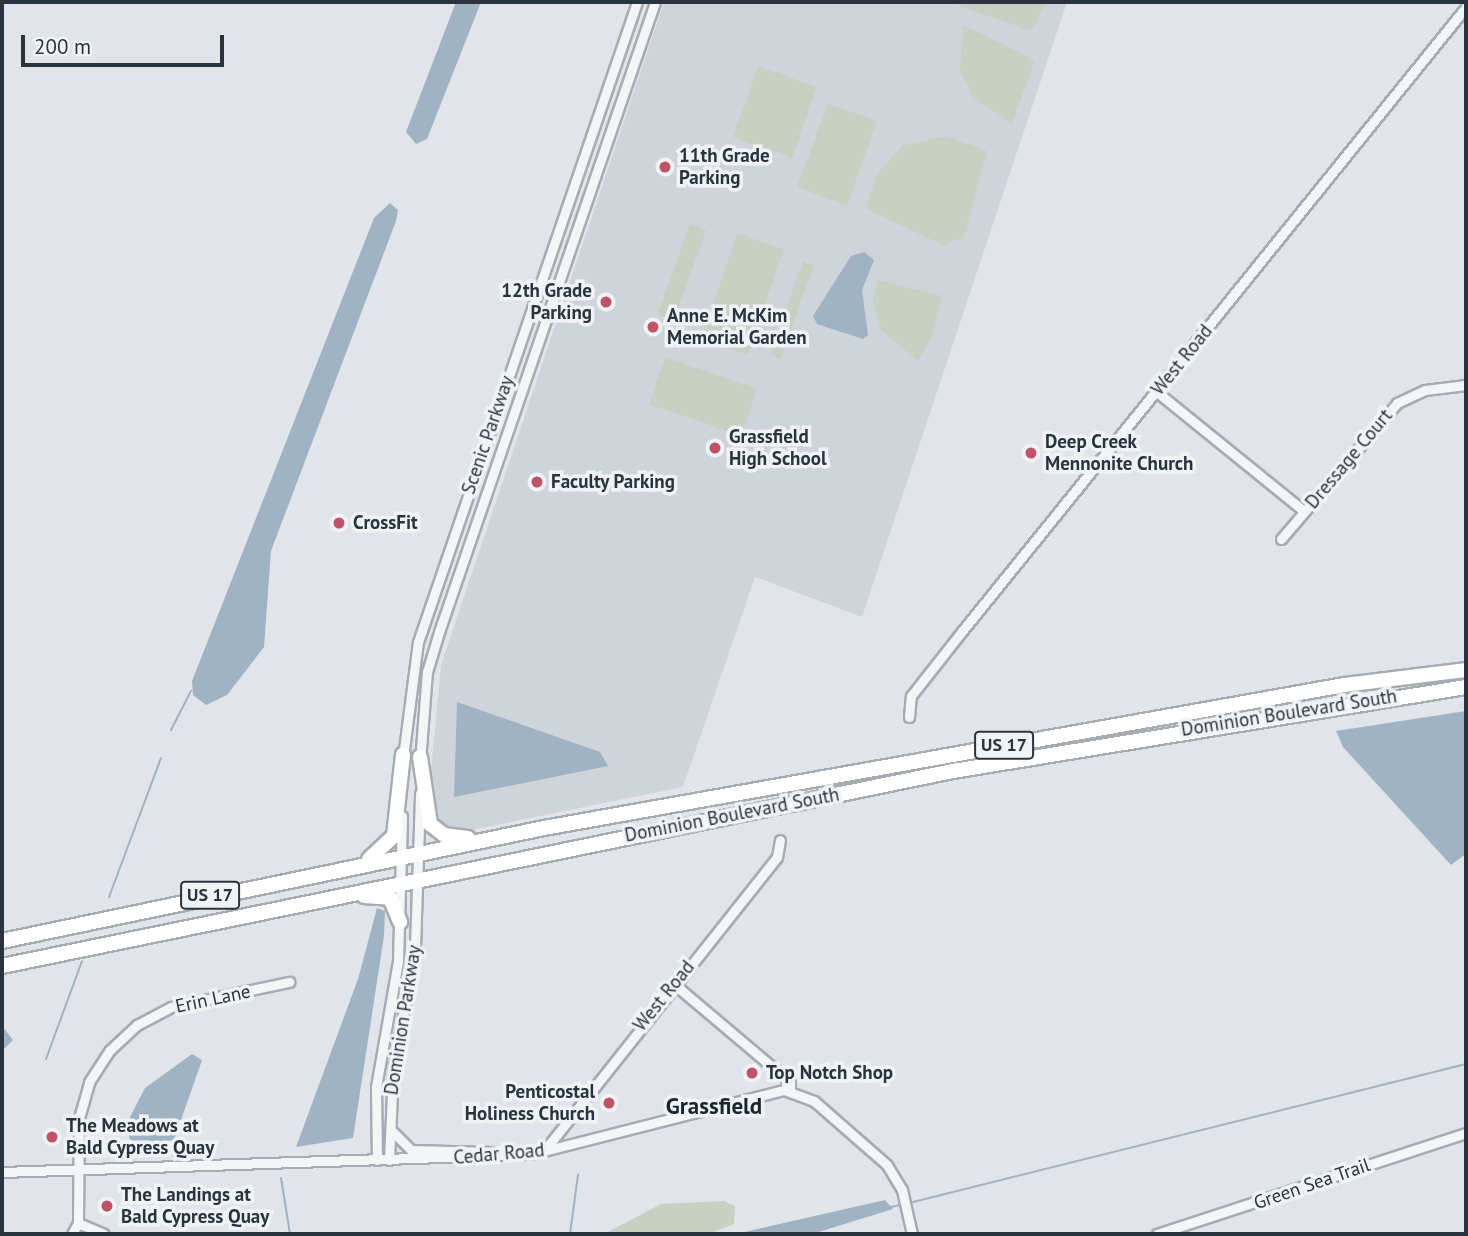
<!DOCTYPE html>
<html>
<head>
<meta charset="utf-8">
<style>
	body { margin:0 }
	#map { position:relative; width:1468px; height:1236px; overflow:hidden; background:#e1e4e8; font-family:"PT Sans",sans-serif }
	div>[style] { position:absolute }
	.built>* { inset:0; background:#cfd3da }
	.green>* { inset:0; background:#c7d1c3 }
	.water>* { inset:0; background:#a0b3c4 }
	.stream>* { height:2px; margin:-1px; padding:0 1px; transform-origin:1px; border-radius:1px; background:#a0b3c4 }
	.roads { filter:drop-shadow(2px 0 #a7abb2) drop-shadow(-2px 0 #a7abb2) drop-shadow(0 2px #a7abb2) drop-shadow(0 -2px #a7abb2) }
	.minor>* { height:9px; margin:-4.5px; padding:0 4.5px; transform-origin:4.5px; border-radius:4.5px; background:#f3f5f7 }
	.highway>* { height:14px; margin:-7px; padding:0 7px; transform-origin:7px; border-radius:7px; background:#fff }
	.dots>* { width:19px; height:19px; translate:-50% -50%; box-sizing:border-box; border:4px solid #f0f3f6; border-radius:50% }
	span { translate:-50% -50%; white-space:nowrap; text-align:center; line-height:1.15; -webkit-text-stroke:7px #f0f3f6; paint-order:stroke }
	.shield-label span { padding:2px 5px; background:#f0f3f6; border:2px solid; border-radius:5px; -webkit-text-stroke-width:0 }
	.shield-label { font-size:18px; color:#2b333e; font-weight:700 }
	.poi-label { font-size:19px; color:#2b333e; font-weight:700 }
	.left { translate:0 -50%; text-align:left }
	.right { translate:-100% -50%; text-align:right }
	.street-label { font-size:19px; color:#2b333e }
	.quarter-label { font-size:23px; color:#1d242f; font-weight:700 }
	.frame { position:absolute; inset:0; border:4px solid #2b333e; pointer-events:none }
	.scale { position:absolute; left:21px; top:35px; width:203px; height:32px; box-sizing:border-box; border:4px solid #2b333e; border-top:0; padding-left:9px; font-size:21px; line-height:24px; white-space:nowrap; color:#2b333e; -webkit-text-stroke:5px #f0f3f6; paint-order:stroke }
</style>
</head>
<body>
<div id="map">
	<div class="built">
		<div style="clip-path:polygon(664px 2px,1067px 2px,862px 617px,755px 577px,683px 787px,447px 835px,429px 815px,428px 803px,441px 665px)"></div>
	</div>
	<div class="green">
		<div style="clip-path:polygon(949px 2px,1047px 2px,1031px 31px)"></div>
		<div style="clip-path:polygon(963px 25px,1035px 60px,1012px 124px,974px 98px,960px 71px)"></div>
		<div style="clip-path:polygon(758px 66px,817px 87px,792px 158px,733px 137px)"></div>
		<div style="clip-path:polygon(828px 104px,877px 121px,847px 206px,797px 187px)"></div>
		<div style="clip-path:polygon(946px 136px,987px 151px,964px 237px,943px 245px,866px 209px,877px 174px,902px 146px)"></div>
		<div style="clip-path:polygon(690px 224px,706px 230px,674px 321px,657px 315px)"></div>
		<div style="clip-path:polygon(737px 233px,784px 249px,748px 355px,701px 339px)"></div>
		<div style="clip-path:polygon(803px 261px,814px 265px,781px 359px,770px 355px)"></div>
		<div style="clip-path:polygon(878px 280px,942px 296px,932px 338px,918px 361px,881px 330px,873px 300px)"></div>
		<div style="clip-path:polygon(665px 357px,757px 389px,741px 436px,649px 404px)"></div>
		<div style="clip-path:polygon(724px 1201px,735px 1206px,734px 1224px,708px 1234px,604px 1234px,661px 1204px)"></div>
	</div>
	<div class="water">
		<div style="clip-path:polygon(456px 2px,481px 2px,427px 139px,416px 144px,406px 132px)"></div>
		<div style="clip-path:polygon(390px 203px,398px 210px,396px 221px,271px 551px,264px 647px,227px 695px,206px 705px,193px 695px,192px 681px,374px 218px)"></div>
		<div style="clip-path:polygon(864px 252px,874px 260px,862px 290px,868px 335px,863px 339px,817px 324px,813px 316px,851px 256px)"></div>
		<div style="clip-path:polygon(457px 702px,600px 752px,608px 766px,454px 797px)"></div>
		<div style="clip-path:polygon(1466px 711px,1466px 854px,1451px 865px,1343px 747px,1336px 731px)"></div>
		<div style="clip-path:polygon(377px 908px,385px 911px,384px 936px,353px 1138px,296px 1147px,358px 979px)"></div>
		<div style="clip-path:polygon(2px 1026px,13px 1040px,2px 1051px)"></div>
		<div style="clip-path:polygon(192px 1054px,202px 1060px,174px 1140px,136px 1144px,129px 1138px,130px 1117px,145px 1088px)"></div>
		<div style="clip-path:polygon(885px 1200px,893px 1209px,812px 1234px,736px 1234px)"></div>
	</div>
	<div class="stream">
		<div style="left:171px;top:730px;width:44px;rotate:-62.9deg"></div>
		<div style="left:109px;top:897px;width:148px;rotate:-69.5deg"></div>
		<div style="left:46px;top:1059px;width:104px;rotate:-69.8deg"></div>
		<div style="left:281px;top:1178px;width:57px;rotate:80.9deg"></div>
		<div style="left:913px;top:1202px;width:570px;rotate:-14.01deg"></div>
		<div style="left:891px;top:1207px;width:9px;rotate:-13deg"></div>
		<div style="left:570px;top:1234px;width:60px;rotate:-82.3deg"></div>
	</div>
	<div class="roads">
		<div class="minor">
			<div style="left:1157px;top:392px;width:189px;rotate:39deg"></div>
			<div style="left:1281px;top:539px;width:179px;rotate:-49.5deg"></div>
			<div style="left:1397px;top:403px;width:31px;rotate:-25deg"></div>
			<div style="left:1425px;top:390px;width:41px;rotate:-7deg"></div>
			<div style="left:909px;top:717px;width:21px;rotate:-85deg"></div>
			<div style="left:911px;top:696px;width:84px;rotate:-51.8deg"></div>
			<div style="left:963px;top:630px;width:801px;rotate:-51.08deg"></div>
			<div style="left:403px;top:757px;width:116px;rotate:-82.6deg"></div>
			<div style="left:418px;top:642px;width:676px;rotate:-71.11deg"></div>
			<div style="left:420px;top:762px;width:90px;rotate:-85.6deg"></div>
			<div style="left:427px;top:672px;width:45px;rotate:-73.2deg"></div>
			<div style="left:440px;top:629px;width:663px;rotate:-71.07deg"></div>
			<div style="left:674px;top:984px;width:152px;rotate:40.2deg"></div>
			<div style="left:790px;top:1082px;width:8px;rotate:90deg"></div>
			<div style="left:393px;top:1132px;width:25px;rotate:45deg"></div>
			<div style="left:411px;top:1150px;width:80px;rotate:1.4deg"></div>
			<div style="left:544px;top:1151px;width:375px;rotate:-51.6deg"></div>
			<div style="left:777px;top:857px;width:17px;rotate:-80deg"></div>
			<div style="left:377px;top:1160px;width:73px;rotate:-90.8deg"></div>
			<div style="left:376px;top:1087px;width:128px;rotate:-80.1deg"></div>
			<div style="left:398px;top:961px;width:145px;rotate:-88.4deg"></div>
			<div style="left:389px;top:1160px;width:88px;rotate:-87.4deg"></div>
			<div style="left:393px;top:1072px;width:127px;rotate:-80deg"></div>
			<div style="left:415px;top:947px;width:154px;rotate:-88.1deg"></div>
			<div style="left:2px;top:1172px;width:530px;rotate:-1.95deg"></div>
			<div style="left:532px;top:1154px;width:260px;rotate:-14.3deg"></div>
			<div style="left:784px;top:1090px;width:32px;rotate:20deg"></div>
			<div style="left:814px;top:1101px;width:97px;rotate:41.2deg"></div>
			<div style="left:887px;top:1165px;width:29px;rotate:59deg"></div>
			<div style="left:902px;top:1190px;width:45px;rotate:77.2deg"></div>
			<div style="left:78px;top:1223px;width:28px;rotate:23deg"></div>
			<div style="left:72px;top:1234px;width:13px;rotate:-61deg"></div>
			<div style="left:78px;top:1223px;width:105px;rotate:-89.5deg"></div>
			<div style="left:79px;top:1118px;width:37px;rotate:-74deg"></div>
			<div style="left:89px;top:1082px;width:38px;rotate:-57deg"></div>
			<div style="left:110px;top:1050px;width:37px;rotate:-43deg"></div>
			<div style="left:137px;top:1025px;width:38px;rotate:-28deg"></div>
			<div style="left:171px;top:1007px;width:121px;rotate:-12deg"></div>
			<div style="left:1157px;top:1234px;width:325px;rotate:-18.1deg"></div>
		</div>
		<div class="highway">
			<div style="left:420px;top:757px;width:68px;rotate:81.5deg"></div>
			<div style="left:430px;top:824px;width:18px;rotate:38deg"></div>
			<div style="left:444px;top:835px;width:24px;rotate:7deg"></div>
			<div style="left:369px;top:859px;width:34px;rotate:-43deg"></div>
			<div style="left:394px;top:836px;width:82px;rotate:-83.7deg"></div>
			<div style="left:364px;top:896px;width:26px;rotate:4deg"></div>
			<div style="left:390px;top:898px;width:26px;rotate:67deg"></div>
			<div style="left:2px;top:941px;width:554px;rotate:-11.78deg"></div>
			<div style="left:544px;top:828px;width:813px;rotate:-10.13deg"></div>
			<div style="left:1344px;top:685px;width:123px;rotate:-7deg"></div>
			<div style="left:2px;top:966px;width:971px;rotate:-11.59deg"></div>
			<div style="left:953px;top:771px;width:520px;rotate:-9.3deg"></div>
		</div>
	</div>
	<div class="dots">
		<div style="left:665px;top:167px;background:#bf5468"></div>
		<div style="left:606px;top:302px;background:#bf5468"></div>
		<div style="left:653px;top:327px;background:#bf5468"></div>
		<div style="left:715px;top:448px;background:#bf5468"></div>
		<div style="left:1031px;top:453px;background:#bf5468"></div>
		<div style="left:537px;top:482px;background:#bf5468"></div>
		<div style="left:339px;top:523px;background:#bf5468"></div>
		<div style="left:752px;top:1073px;background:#bf5468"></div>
		<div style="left:609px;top:1103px;background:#bf5468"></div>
		<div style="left:52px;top:1137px;background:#bf5468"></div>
		<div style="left:107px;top:1206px;background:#bf5468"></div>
	</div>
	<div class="shield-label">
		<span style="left:1004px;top:745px">US 17</span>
		<span style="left:210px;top:895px">US 17</span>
	</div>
	<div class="poi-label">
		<span class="left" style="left:679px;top:167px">11th Grade<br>Parking</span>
		<span class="right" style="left:592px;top:302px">12th Grade<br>Parking</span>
		<span class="left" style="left:667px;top:327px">Anne E. McKim<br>Memorial Garden</span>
		<span class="left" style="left:729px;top:448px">Grassfield<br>High School</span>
		<span class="left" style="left:1045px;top:453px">Deep Creek<br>Mennonite Church</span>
		<span class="left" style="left:551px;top:482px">Faculty Parking</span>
		<span class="left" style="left:353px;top:523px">CrossFit</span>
		<span class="left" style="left:766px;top:1073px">Top Notch Shop</span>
		<span class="right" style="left:595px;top:1103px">Penticostal<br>Holiness Church</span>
		<span class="left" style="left:66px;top:1137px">The Meadows at<br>Bald Cypress Quay</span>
		<span class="left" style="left:121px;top:1206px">The Landings at<br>Bald Cypress Quay</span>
	</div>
	<div class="street-label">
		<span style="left:1182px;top:360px;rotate:-51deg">West Road</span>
		<span style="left:488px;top:435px;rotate:-71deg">Scenic Parkway</span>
		<span style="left:1349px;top:459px;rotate:-50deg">Dressage Court</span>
		<span style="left:1289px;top:713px;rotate:-9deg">Dominion Boulevard South</span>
		<span style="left:732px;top:815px;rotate:-11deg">Dominion Boulevard South</span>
		<span style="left:664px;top:996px;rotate:-51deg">West Road</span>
		<span style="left:213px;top:999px;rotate:-12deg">Erin Lane</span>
		<span style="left:403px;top:1020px;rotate:-81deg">Dominion Parkway</span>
		<span style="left:499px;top:1154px;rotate:-5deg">Cedar Road</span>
		<span style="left:1312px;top:1184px;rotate:-19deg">Green Sea Trail</span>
	</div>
	<div class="quarter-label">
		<span style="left:714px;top:1106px">Grassfield</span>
	</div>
	<div class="frame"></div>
	<div class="scale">200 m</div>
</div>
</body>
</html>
